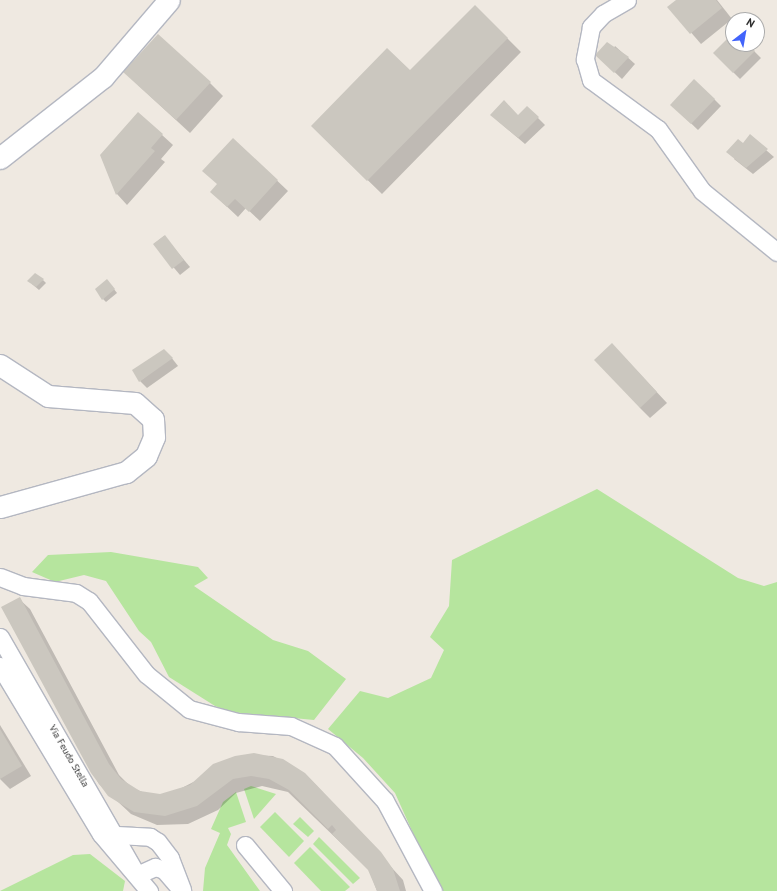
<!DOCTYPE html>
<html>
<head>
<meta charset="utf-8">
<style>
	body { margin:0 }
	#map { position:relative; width:777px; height:891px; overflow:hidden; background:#efe9e1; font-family:"PT Sans",sans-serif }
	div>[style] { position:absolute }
	.green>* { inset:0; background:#b6e59e }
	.shadow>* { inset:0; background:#0003 }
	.building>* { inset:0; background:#cbc7bf }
	.roads { filter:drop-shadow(1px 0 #b4b7c1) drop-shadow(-1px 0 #b4b7c1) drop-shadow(0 1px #b4b7c1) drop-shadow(0 -1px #b4b7c1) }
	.minor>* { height:17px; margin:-8.5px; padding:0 8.5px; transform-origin:8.5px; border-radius:8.5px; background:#fff }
	.tertiary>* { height:21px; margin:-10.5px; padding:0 10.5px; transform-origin:10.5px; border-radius:10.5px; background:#fff }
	span { translate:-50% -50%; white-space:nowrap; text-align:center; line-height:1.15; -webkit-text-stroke:3px #fff; paint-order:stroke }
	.street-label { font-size:10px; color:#2e2e2e }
	.north { position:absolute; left:725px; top:12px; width:40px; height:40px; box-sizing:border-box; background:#fff; border:1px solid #ababab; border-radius:50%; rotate:31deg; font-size:11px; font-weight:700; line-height:16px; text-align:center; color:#2e2e2e }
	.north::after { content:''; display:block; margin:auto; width:14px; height:18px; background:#4264fb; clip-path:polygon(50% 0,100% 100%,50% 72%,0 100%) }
</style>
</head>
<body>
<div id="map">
	<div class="green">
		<div style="clip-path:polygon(597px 489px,738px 578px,764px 586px,777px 582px,777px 891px,439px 891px,395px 793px,363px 758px,328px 729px,360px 691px,388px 698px,431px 678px,444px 650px,430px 637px,449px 606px,452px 560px)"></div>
		<div style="clip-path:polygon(111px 552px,198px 567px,208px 578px,194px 586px,273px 640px,308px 651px,346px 679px,314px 720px,231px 712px,215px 706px,169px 677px,151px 642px,139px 631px,106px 581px,84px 575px,55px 582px,32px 572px,48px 555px)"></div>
		<div style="clip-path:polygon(251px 786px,276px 794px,254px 819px,244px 789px)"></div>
		<div style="clip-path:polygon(236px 792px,246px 822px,228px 828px,231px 834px,227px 845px,260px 891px,203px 891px,205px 868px,220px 833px,211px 829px,223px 802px)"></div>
		<div style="clip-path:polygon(275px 812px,304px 841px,289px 857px,260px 827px)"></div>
		<div style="clip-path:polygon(300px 817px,314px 831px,308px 837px,293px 824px)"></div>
		<div style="clip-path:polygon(319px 837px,360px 878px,353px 884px,313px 844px)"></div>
		<div style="clip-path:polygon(310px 847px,350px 887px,345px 891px,321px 891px,294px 863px)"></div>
		<div style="clip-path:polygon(90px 854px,125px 881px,123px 891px,0 891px,73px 855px)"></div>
	</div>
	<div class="shadow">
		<div style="clip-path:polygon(678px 0,717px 0,732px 19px,701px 44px,669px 7px)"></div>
		<div style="clip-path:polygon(475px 6px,521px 52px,382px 194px,312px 126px,410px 72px)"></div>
		<div style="clip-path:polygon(733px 35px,733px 44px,747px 44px,761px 58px,740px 79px,714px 53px)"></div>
		<div style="clip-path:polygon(615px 46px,635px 64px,622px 79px,605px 63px)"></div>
		<div style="clip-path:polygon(210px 83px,223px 96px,190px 133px,138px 85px)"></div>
		<div style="clip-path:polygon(714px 99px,721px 106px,698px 130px,678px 111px)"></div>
		<div style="clip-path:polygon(527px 107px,545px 125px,525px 144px,498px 121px,518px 116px)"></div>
		<div style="clip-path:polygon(138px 113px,173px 145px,161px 159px,165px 162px,127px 205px,117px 194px,101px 155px)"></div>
		<div style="clip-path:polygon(750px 136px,774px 157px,753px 174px,734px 159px)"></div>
		<div style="clip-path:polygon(233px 139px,288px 191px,260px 221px,246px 208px,238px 217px,222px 202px,218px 185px)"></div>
		<div style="clip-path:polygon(164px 236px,190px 267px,180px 275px,154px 244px)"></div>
		<div style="clip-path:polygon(43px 280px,46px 283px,39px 290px,32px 284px)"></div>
		<div style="clip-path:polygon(110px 284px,117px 293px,106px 302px,103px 299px)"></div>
		<div style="clip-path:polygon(622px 355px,667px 403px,650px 418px,640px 408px)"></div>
		<div style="clip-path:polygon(171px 357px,178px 366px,147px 388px,140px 381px)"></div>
		<div style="clip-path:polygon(19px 599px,30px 609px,119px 775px,131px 787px,149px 795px,170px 794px,246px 755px,273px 756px,305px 774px,316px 785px,403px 880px,406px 891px,377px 891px,369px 870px,288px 792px,262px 786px,236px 793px,218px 810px,188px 824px,157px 825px,131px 814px,99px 784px,3px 607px)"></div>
		<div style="clip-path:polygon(0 725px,31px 776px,10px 789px,0 779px)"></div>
	</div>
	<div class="building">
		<div style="clip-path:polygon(676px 0,716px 0,722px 8px,690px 34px,667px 7px)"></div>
		<div style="clip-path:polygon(475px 5px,508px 38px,367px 181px,311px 126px,387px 48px,410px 70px)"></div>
		<div style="clip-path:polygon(733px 33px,733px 44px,748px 44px,755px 51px,733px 73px,713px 53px)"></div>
		<div style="clip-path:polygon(158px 34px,211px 82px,176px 120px,123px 72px)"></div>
		<div style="clip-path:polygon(607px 42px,629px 57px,614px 73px,595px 55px)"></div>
		<div style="clip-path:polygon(694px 79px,715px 99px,691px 124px,670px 105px)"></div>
		<div style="clip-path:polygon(504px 100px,518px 115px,527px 106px,539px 117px,518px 138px,490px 115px)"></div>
		<div style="clip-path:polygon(138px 112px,163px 134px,151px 148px,155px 151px,116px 195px,100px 155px)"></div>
		<div style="clip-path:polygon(750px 134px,768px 149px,746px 168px,726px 152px,738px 139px,743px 143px)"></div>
		<div style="clip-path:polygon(233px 138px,278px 180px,249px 212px,235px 199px,227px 207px,210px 192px,217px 184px,202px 171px)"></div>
		<div style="clip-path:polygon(165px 235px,184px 260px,172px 269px,153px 244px)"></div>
		<div style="clip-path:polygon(35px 273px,44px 279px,36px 287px,27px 281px)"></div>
		<div style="clip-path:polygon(107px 279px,115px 289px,102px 300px,95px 289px)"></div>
		<div style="clip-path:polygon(612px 343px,657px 392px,640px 408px,594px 360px)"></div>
		<div style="clip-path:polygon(164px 349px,173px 358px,139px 382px,132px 370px)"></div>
		<div style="clip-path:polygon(20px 597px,109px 764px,121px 779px,140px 791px,160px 794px,190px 785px,213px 764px,235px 756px,254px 753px,283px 759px,305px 773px,381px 852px,393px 869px,400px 891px,377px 891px,368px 870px,332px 834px,336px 830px,332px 825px,328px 829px,289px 790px,269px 779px,251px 776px,233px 779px,197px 806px,165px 816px,134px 812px,108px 796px,91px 773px,1px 607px)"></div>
		<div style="clip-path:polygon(0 729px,22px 766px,0 779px)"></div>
	</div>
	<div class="roads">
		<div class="minor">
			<div style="left:627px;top:0;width:28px;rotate:150deg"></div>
			<div style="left:603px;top:14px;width:18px;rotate:133deg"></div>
			<div style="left:591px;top:27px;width:33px;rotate:101deg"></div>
			<div style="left:585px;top:59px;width:22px;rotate:74deg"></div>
			<div style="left:591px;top:80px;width:83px;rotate:36.2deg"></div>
			<div style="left:658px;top:129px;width:76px;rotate:54.6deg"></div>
			<div style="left:702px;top:191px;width:97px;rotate:39.1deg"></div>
			<div style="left:0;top:577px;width:25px;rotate:21deg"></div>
			<div style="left:23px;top:586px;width:53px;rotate:7.5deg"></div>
			<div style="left:76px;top:593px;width:15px;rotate:32deg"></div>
			<div style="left:89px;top:601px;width:93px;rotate:52deg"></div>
			<div style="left:146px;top:674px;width:55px;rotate:39.1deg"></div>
			<div style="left:189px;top:709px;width:51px;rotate:14.9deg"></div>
			<div style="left:238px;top:722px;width:53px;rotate:4.3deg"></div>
			<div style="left:291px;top:726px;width:48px;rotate:24.4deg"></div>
			<div style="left:335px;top:746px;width:74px;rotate:47.7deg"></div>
			<div style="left:385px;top:801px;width:102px;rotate:61.9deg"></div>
			<div style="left:0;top:637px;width:275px;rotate:60.1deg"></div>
			<div style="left:0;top:666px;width:196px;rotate:59deg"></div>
			<div style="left:101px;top:834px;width:75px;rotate:49.9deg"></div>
			<div style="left:117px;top:835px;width:33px;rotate:3deg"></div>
			<div style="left:150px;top:837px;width:9px;rotate:32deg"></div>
			<div style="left:158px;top:842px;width:20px;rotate:53deg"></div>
			<div style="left:170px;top:858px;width:34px;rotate:69deg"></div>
			<div style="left:245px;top:845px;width:60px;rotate:50.4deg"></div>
			<div style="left:137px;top:875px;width:20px;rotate:-24deg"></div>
			<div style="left:155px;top:867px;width:9px;rotate:18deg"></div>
			<div style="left:164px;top:870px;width:20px;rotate:49deg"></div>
		</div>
		<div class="tertiary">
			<div style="left:0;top:158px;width:131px;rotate:-38.2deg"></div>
			<div style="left:103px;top:77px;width:101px;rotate:-49.4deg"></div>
			<div style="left:0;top:365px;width:57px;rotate:32.9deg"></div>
			<div style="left:48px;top:396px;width:87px;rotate:4.6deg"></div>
			<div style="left:135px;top:403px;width:24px;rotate:42deg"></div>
			<div style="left:153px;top:419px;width:18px;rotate:87deg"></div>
			<div style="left:154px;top:437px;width:21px;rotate:113deg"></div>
			<div style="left:146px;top:456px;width:26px;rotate:141deg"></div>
			<div style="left:126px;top:472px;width:131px;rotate:164.5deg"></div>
		</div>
	</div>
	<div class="street-label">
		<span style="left:69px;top:756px;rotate:60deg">Via Feudo Stella</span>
	</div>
	<div class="north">N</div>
</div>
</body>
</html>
